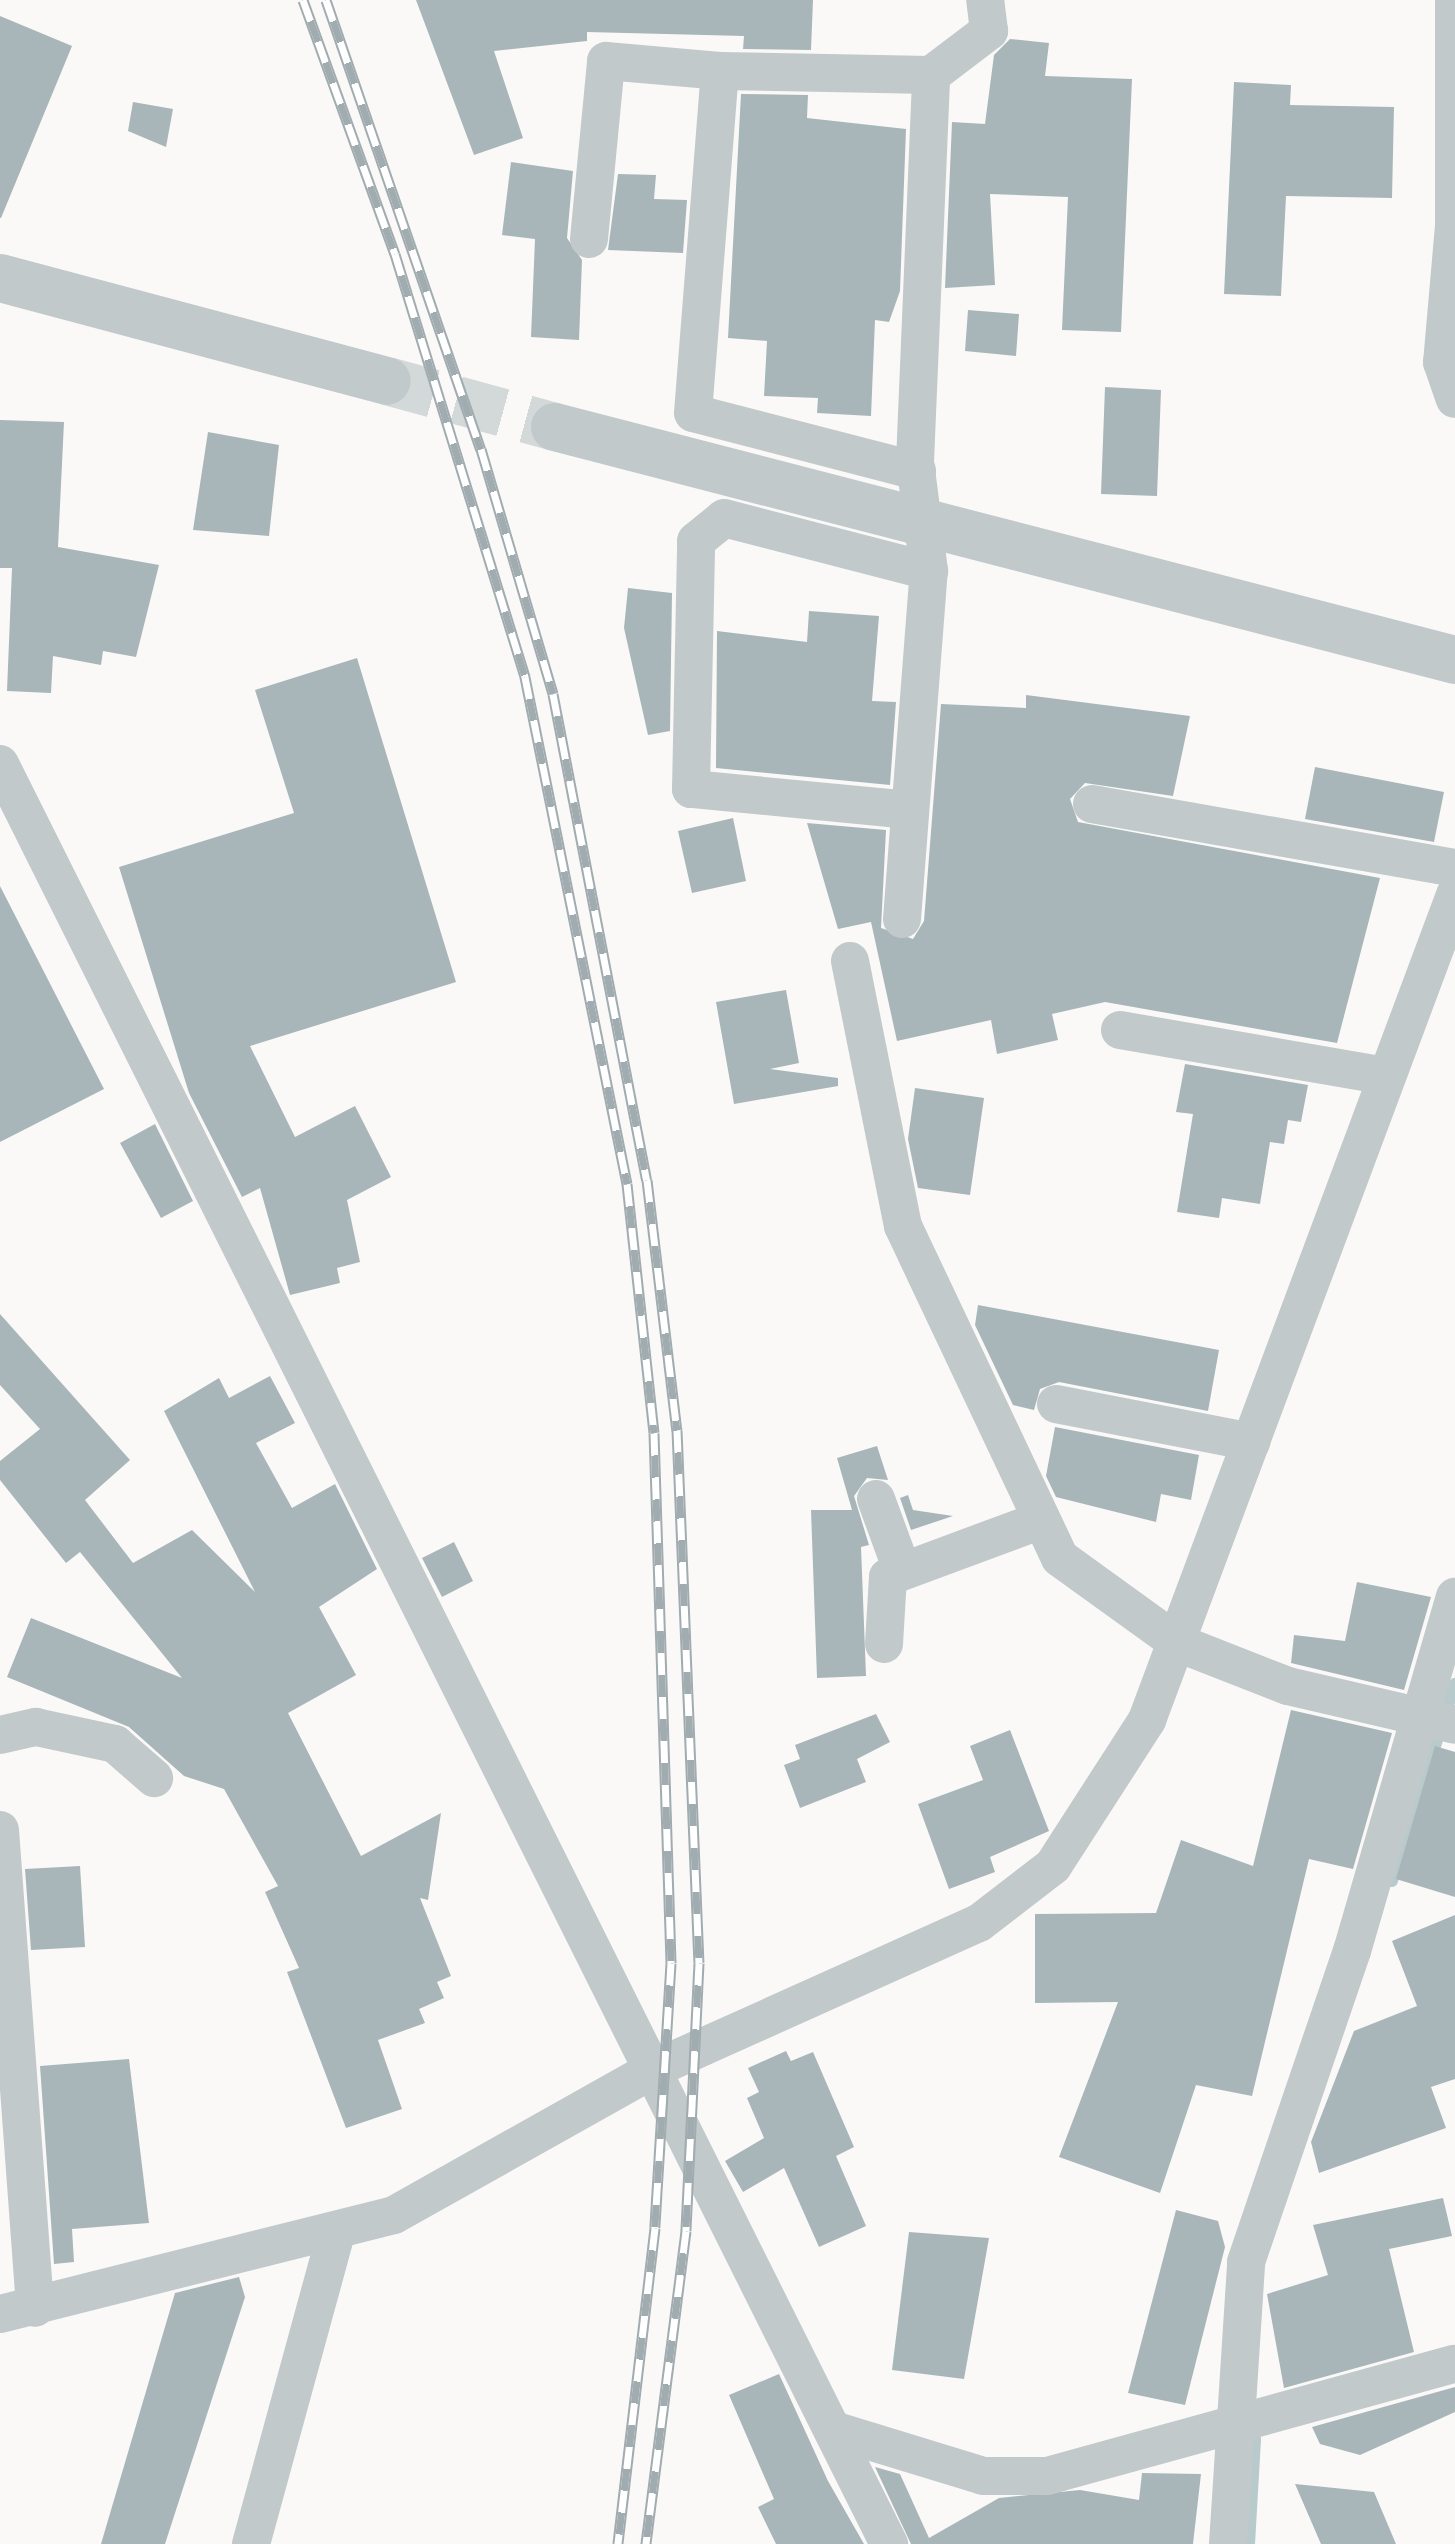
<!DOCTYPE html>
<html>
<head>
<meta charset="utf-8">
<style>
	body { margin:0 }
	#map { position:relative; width:1455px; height:2544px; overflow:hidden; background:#faf9f7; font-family:"Nunito Sans",sans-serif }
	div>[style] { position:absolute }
	.stream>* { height:12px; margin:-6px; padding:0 6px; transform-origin:6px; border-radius:6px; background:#b9cacc }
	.building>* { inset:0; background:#a8b6b9 }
	.tertiary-tunnel>* { height:48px; margin-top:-24px; transform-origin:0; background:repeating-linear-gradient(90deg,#d3d8d9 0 48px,transparent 0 72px) }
	.minor>* { height:38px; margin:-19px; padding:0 19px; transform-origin:19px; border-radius:19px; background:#c2c9cb }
	.tertiary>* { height:48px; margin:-24px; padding:0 24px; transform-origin:24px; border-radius:24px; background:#c2c9cb }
	.rail>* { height:11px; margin-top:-5.5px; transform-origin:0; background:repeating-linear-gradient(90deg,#fff 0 22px,#a1acb0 0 44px); box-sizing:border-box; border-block:2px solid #a1acb0 }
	span { translate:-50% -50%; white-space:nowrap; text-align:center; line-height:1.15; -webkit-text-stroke:10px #fff; paint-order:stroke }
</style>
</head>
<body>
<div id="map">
	<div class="stream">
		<div style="left:1392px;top:1881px;width:207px;rotate:-72.3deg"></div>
		<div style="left:1249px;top:2544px;width:105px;rotate:-86.7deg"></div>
	</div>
	<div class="building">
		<div style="clip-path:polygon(416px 0,813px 0,811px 50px,743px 49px,744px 36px,587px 32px,587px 41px,494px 51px,523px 138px,474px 155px)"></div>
		<div style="clip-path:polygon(0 16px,72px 46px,1px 218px,0 218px)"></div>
		<div style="clip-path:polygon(1010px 39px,1049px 43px,1045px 76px,1132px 79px,1121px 332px,1062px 330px,1068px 197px,990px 194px,995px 285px,945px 288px,952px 122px,985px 124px,994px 55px)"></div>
		<div style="clip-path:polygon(1234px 82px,1291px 85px,1290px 105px,1394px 107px,1392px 198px,1286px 196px,1281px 296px,1224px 294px)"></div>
		<div style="clip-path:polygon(741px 94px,808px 95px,807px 118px,906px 129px,900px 291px,889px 322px,875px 320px,871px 416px,817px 413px,818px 398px,764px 396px,767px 341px,728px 338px)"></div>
		<div style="clip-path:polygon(133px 102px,173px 109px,166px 147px,128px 131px)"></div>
		<div style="clip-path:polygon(511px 162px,573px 171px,567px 238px,582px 260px,579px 340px,531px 337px,535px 239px,502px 235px)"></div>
		<div style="clip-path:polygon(618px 174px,656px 175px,654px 199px,687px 200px,683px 253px,608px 250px)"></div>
		<div style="clip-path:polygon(968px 310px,1019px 314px,1016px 356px,965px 351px)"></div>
		<div style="clip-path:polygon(1105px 387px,1161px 390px,1157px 496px,1101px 494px)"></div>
		<div style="clip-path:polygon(0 420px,64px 422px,58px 547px,159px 565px,136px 657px,103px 651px,101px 665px,53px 656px,51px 693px,7px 691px,12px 568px,0 568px)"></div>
		<div style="clip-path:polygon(208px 432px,279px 445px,269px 536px,193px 530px)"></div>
		<div style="clip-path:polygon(628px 588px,672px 593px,670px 731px,648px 735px,624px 628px)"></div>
		<div style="clip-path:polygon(809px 611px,879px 616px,872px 701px,896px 702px,890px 785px,716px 768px,717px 631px,807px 642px)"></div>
		<div style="clip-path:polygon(357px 658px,456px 982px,250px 1046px,295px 1137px,355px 1106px,391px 1177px,347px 1200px,360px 1262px,337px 1268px,340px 1283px,290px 1295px,260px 1188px,242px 1197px,189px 1093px,119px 867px,294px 813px,255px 690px)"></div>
		<div style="clip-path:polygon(1026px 695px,1190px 716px,1173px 796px,1085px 783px,1070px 799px,1078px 822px,1380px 878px,1337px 1043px,1105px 1002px,1052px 1014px,1058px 1040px,997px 1054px,991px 1020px,897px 1041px,871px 922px,838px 929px,807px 823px,886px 830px,881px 928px,913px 939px,924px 921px,941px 704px,1026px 708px)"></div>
		<div style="clip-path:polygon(1315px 767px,1444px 792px,1434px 842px,1305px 819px)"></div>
		<div style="clip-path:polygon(733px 818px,746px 881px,692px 893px,678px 831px)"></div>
		<div style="clip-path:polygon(0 886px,104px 1089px,0 1142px)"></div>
		<div style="clip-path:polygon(786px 990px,799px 1063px,770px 1069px,838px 1078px,838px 1086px,734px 1104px,716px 1002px)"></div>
		<div style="clip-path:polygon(1185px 1064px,1308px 1085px,1301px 1122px,1288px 1120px,1284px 1144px,1270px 1142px,1260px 1204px,1222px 1198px,1219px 1218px,1177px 1212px,1193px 1114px,1176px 1112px)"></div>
		<div style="clip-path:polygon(915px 1088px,984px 1098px,970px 1195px,918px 1188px,908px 1139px)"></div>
		<div style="clip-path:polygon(155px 1124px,193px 1201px,161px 1218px,120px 1143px)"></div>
		<div style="clip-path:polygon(978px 1305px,1219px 1350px,1208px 1411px,1059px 1382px,1040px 1389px,1034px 1410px,1013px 1405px,975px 1325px)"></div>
		<div style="clip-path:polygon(0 1314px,130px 1460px,85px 1500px,133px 1563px,192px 1530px,255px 1592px,164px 1411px,219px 1378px,229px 1398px,270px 1376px,295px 1423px,256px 1443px,292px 1508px,335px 1484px,377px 1569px,319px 1607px,356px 1675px,288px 1713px,361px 1856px,441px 1813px,428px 1900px,420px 1898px,451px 1976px,437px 1982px,444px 1998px,419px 2009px,425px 2023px,378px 2040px,402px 2109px,346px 2128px,287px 1972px,299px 1968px,265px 1892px,278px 1886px,224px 1789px,184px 1776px,129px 1727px,7px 1677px,31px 1618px,182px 1678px,80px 1552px,66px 1563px,0 1480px,0 1461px,40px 1429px,0 1385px)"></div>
		<div style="clip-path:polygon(1055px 1427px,1199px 1455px,1191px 1500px,1161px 1494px,1156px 1522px,1056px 1497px,1046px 1476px)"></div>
		<div style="clip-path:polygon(877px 1446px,888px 1480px,867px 1478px,854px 1496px,869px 1545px,861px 1547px,866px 1676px,817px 1678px,811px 1510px,852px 1510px,837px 1458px)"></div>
		<div style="clip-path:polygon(908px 1495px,913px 1510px,953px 1516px,911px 1530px,900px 1498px)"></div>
		<div style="clip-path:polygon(454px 1542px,473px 1581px,442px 1597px,422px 1558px)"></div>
		<div style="clip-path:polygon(1357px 1582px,1431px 1597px,1404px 1690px,1291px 1663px,1294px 1635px,1345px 1641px)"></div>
		<div style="clip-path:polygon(1291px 1710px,1392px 1733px,1353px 1869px,1309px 1859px,1252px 2096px,1196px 2085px,1160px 2193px,1059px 2157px,1118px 2002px,1035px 2003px,1035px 1914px,1156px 1913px,1181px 1840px,1253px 1866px)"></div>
		<div style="clip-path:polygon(876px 1714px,890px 1742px,857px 1759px,866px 1782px,800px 1808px,784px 1765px,800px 1759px,795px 1745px)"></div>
		<div style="clip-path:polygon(1010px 1730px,1049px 1831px,990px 1857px,995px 1872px,949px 1889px,918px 1804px,983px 1780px,970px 1746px)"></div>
		<div style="clip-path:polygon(1435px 1746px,1455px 1752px,1455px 1897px,1396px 1879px)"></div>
		<div style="clip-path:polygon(80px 1866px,85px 1947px,31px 1950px,25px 1869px)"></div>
		<div style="clip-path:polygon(1455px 1915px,1455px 2079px,1431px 2087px,1446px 2128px,1319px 2173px,1311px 2142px,1354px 2031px,1417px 2006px,1392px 1941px)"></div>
		<div style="clip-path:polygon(786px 2051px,791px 2061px,813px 2052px,854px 2147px,836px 2156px,866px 2226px,819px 2247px,784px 2168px,743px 2192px,725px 2161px,764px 2138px,747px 2098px,759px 2092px,748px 2068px)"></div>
		<div style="clip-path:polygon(129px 2059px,149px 2223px,72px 2229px,74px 2262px,54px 2264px,40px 2066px)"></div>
		<div style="clip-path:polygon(1443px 2198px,1452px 2236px,1389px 2249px,1414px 2352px,1284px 2388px,1267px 2294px,1328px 2275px,1313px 2225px)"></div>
		<div style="clip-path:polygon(1176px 2210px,1218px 2221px,1225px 2247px,1185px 2405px,1128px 2393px)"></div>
		<div style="clip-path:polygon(909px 2232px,989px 2238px,964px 2379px,892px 2370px)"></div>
		<div style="clip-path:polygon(239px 2277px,245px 2297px,165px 2544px,101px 2544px,175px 2293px)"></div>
		<div style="clip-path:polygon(779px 2374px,828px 2481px,864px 2544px,776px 2544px,758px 2507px,774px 2499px,729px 2395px)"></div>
		<div style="clip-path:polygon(1455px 2387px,1455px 2412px,1360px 2455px,1320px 2444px,1312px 2427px)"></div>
		<div style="clip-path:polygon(875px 2467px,900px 2474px,929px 2538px,999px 2498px,1080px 2490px,1139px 2500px,1142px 2473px,1201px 2474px,1193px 2544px,911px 2544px)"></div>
		<div style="clip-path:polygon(1295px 2484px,1374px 2492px,1396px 2544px,1321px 2544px)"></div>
	</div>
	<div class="tertiary-tunnel">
		<div style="left:387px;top:381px;width:174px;rotate:15.3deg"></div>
	</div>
	<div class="minor">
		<div style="left:1454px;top:0;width:226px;rotate:90deg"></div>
		<div style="left:1454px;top:226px;width:137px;rotate:95deg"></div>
		<div style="left:1442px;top:362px;width:39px;rotate:71deg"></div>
		<div style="left:589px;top:239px;width:179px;rotate:-84.5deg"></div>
		<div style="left:606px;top:61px;width:114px;rotate:5deg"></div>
		<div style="left:917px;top:471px;width:231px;rotate:-165.5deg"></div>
		<div style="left:693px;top:413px;width:343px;rotate:-85.5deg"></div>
		<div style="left:720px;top:71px;width:211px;rotate:1.1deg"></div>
		<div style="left:931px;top:75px;width:73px;rotate:-37.2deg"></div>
		<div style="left:989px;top:31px;width:31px;rotate:-97deg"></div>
		<div style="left:0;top:764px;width:1990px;rotate:63.46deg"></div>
		<div style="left:1092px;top:804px;width:369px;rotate:10deg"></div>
		<div style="left:910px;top:810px;width:220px;rotate:-174.5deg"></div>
		<div style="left:691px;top:789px;width:248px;rotate:-88.8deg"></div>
		<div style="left:696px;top:541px;width:36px;rotate:-39deg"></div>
		<div style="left:724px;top:518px;width:212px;rotate:14.5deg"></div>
		<div style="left:902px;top:919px;width:349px;rotate:-85.6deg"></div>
		<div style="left:929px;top:571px;width:110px;rotate:-97.3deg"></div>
		<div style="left:915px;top:462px;width:387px;rotate:-87.6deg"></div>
		<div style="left:850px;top:961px;width:270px;rotate:78.7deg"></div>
		<div style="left:903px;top:1226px;width:367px;rotate:64.7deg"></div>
		<div style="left:1060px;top:1558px;width:145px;rotate:35.8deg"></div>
		<div style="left:1178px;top:1643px;width:118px;rotate:21.4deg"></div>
		<div style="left:1288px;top:1686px;width:171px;rotate:13.1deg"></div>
		<div style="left:1120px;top:1030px;width:271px;rotate:9.8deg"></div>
		<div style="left:1056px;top:1404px;width:199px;rotate:11deg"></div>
		<div style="left:876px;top:1499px;width:76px;rotate:69.9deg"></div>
		<div style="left:884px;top:1644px;width:67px;rotate:-86.6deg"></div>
		<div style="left:888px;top:1577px;width:163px;rotate:-20.4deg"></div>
		<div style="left:0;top:1735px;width:37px;rotate:-13deg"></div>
		<div style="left:36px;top:1727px;width:81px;rotate:12.1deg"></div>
		<div style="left:115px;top:1744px;width:52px;rotate:41.1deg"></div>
		<div style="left:0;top:1830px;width:479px;rotate:85.8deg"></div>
		<div style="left:0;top:2314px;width:406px;rotate:-14.1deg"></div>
		<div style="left:394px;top:2215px;width:300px;rotate:-29.3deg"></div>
		<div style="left:656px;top:2068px;width:354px;rotate:-24.2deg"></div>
		<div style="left:979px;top:1923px;width:93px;rotate:-37.6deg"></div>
		<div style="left:1053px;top:1866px;width:174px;rotate:-57.2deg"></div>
		<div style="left:1147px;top:1720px;width:881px;rotate:-69.53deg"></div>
		<div style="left:833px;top:2430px;width:157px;rotate:17deg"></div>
		<div style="left:983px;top:2476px;width:64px"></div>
		<div style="left:1047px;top:2476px;width:423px;rotate:-15.4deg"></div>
		<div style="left:251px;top:2544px;width:318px;rotate:-74.7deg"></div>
		<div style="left:1228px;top:2544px;width:283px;rotate:-86.3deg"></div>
		<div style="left:1246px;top:2262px;width:329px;rotate:-71.2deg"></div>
		<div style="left:1352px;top:1951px;width:369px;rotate:-73.8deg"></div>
	</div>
	<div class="tertiary">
		<div style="left:0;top:278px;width:400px;rotate:14.9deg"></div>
		<div style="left:555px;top:427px;width:930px;rotate:14.51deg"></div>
	</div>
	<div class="rail">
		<div style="left:303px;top:0;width:270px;rotate:70.1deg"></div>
		<div style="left:395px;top:254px;width:443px;rotate:72.9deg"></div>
		<div style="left:525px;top:677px;width:517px;rotate:78.62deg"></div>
		<div style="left:627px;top:1184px;width:250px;rotate:83.8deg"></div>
		<div style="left:654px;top:1433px;width:530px;rotate:88.16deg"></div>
		<div style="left:671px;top:1963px;width:265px;rotate:93.5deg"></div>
		<div style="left:655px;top:2228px;width:318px;rotate:96.7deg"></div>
		<div style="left:326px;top:0;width:475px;rotate:71deg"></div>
		<div style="left:481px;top:449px;width:255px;rotate:73.6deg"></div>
		<div style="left:553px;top:694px;width:495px;rotate:79.1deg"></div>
		<div style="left:647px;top:1180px;width:252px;rotate:83.2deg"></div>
		<div style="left:677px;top:1430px;width:533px;rotate:87.64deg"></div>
		<div style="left:699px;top:1963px;width:268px;rotate:92.8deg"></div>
		<div style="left:686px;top:2231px;width:316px;rotate:97.3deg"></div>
	</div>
</div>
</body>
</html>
